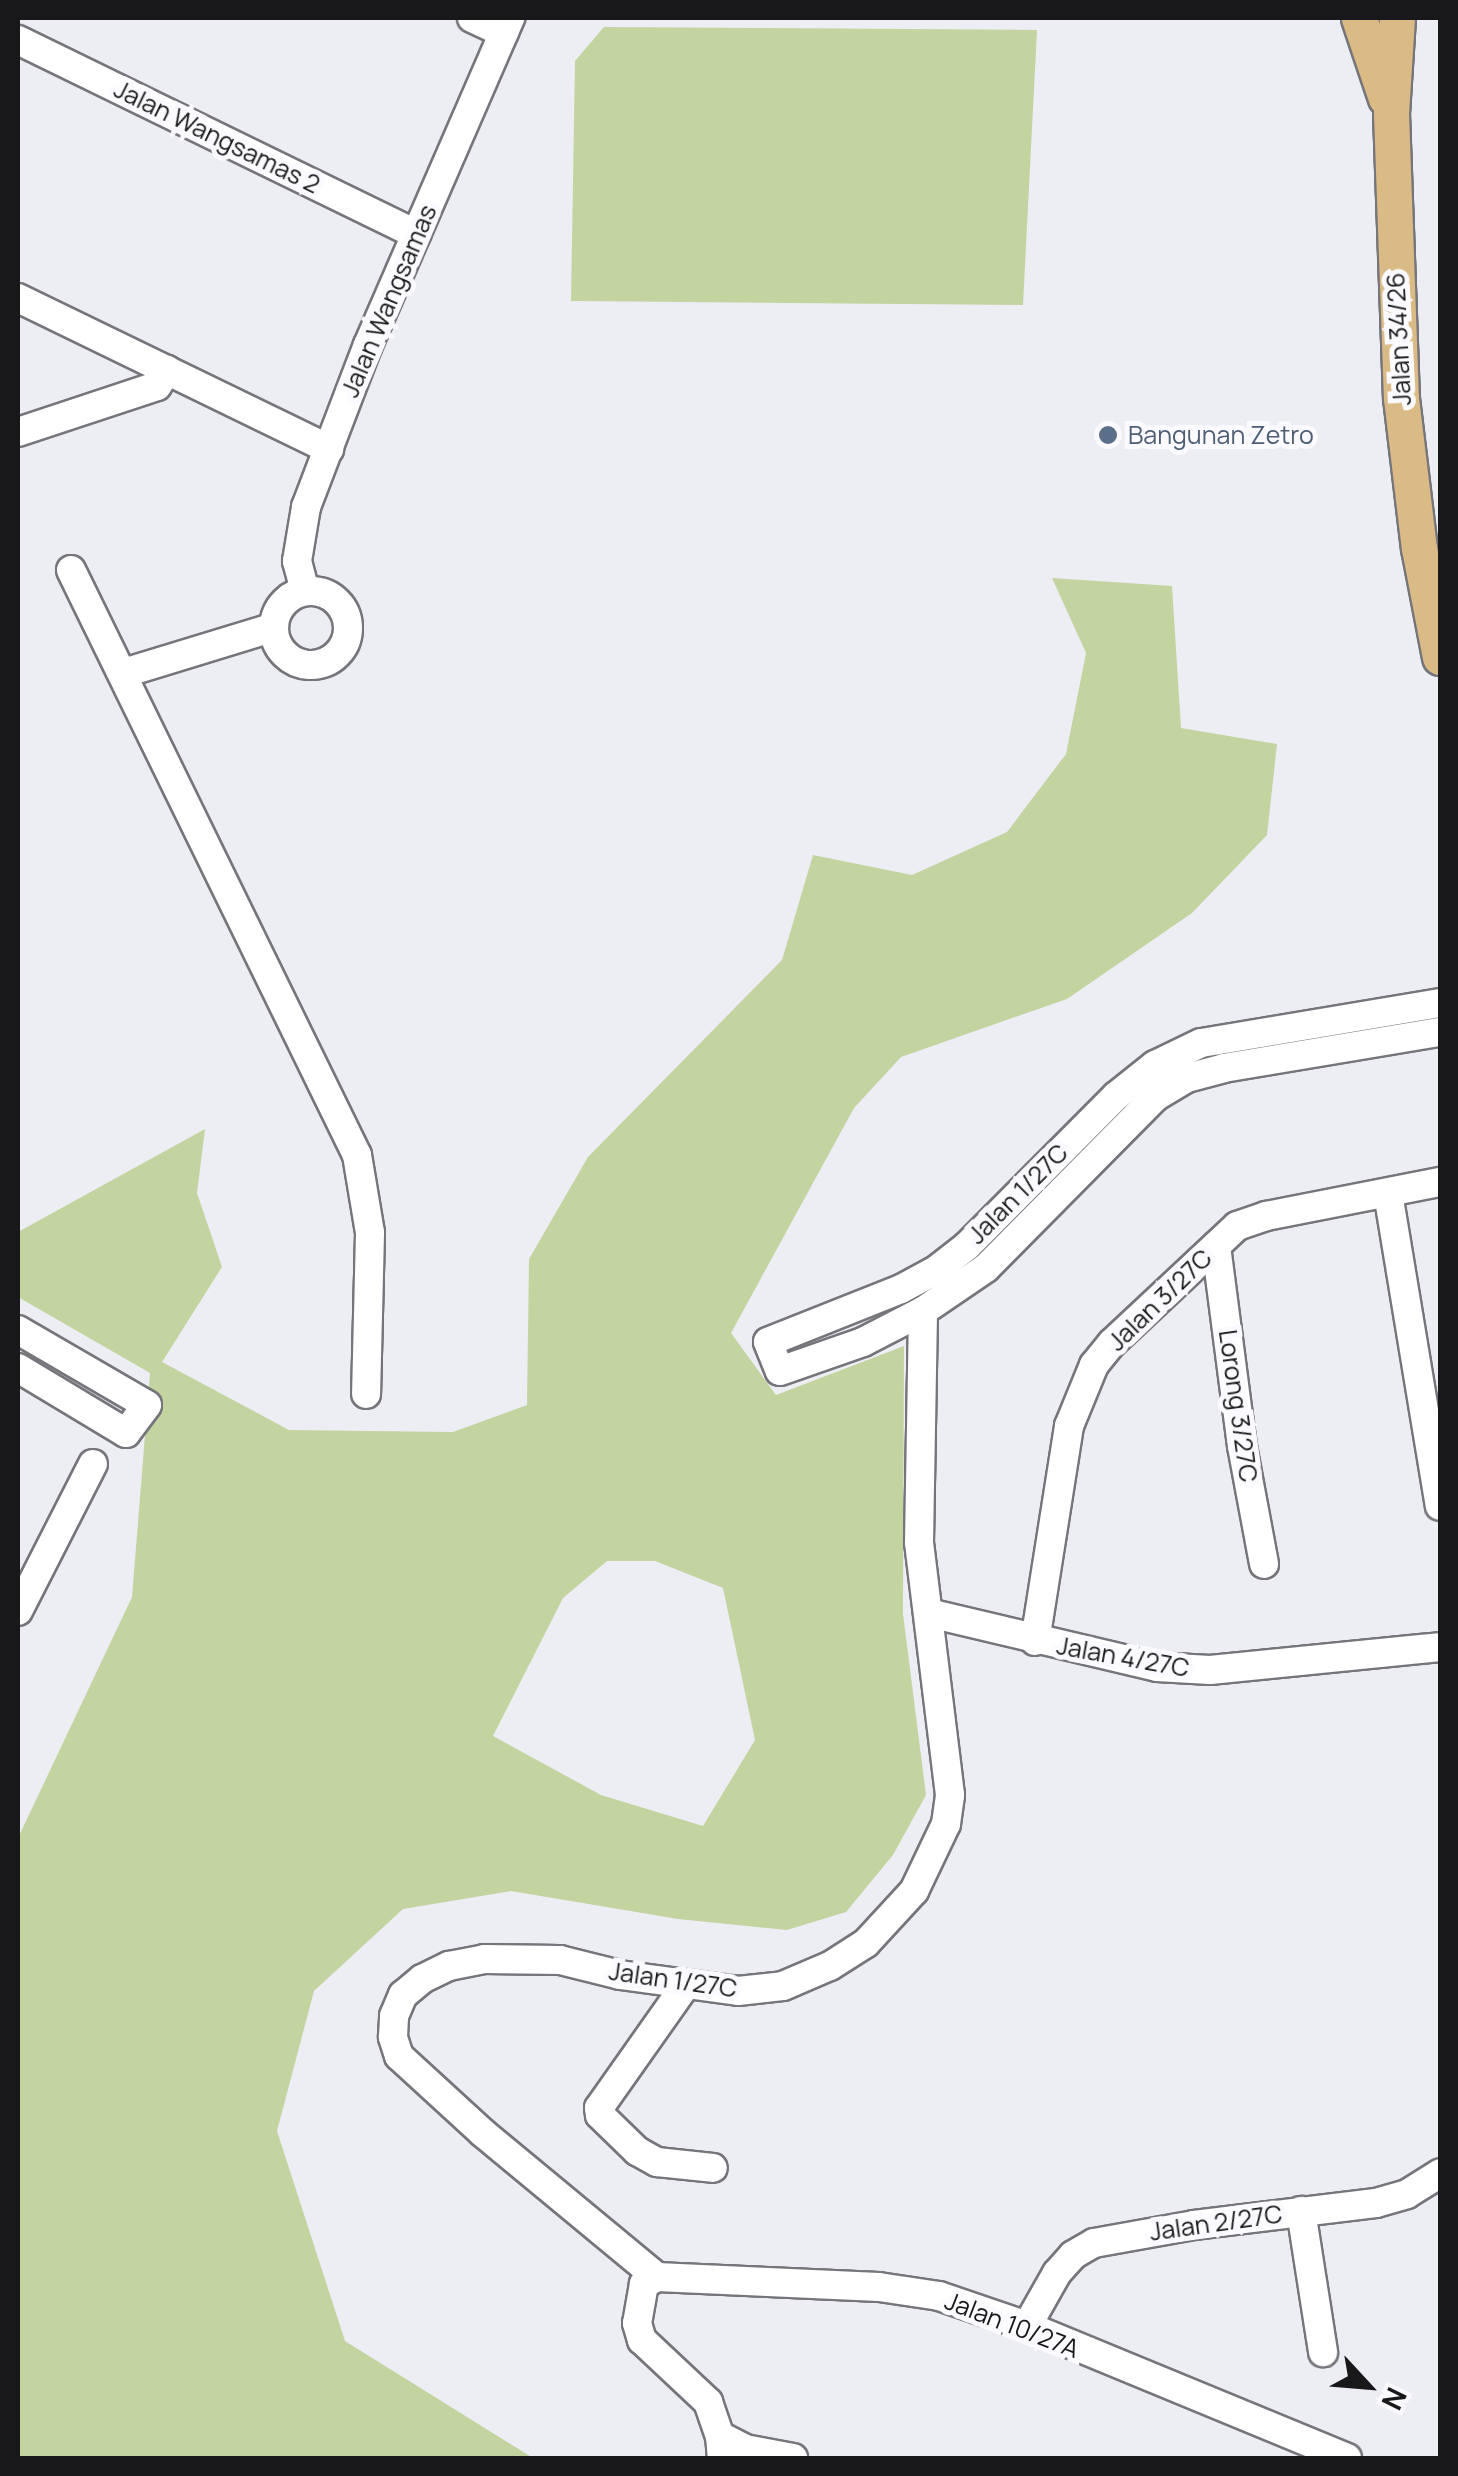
<!DOCTYPE html>
<html>
<head>
<meta charset="utf-8">
<style>
	body { margin:0 }
	#map { position:relative; width:1458px; height:2476px; overflow:hidden; background:#ededf4; font-family:Manrope,sans-serif }
	div>[style] { position:absolute }
	.green>* { inset:0; background:#c4d4a1 }
	.roads { filter:drop-shadow(2px 0 #75757b) drop-shadow(-2px 0 #75757b) drop-shadow(0 2px #75757b) drop-shadow(0 -2px #75757b) }
	.minor>* { height:28px; margin:-14px; padding:0 14px; transform-origin:14px; border-radius:14px; background:#fff }
	.minor>.ring { margin:-14px; padding:0; box-sizing:content-box; background:none; border:28px solid #fff; border-radius:50% }
	.major>* { height:35px; margin:-17.5px; padding:0 17.5px; transform-origin:17.5px; border-radius:17.5px; background:#dbbb85 }
	.dots>* { width:28px; height:28px; translate:-50% -50%; box-sizing:border-box; border:5px solid #fafaff; border-radius:50% }
	span { translate:-50% -50%; white-space:nowrap; text-align:center; line-height:1.15; -webkit-text-stroke:10px #fafaff; paint-order:stroke }
	.street-label { font-size:25px; color:#18181a }
	.service-label { font-size:25px; color:#4e5e75 }
	.left { translate:0 -50%; text-align:left }
	.frame { position:absolute; inset:0; border:20px solid #18181a; pointer-events:none }
	.north { position:absolute; left:1318px; top:2336px; width:100px; height:100px; -webkit-text-stroke:8px #fafaff; paint-order:stroke; rotate:116deg; font-size:28px; font-weight:700; line-height:40px; text-align:center; color:#18181a }
	.north::after { content:''; display:block; margin:auto; width:35px; height:45px; background:#18181a; clip-path:polygon(50% 0,100% 100%,50% 72%,0 100%) }
</style>
</head>
<body>
<div id="map">
	<div class="green">
		<div style="clip-path:polygon(604px 27px,1037px 30px,1023px 305px,571px 301px,575px 61px)"></div>
		<div style="clip-path:polygon(evenodd,1052px 578px,1172px 586px,1181px 728px,1277px 744px,1267px 835px,1192px 913px,1067px 999px,901px 1057px,854px 1108px,731px 1333px,776px 1395px,904px 1346px,903px 1614px,926px 1795px,893px 1855px,846px 1912px,787px 1930px,678px 1919px,511px 1891px,403px 1909px,314px 1991px,277px 2131px,345px 2341px,533px 2458px,18px 2458px,18px 1838px,132px 1597px,150px 1373px,18px 1297px,18px 1232px,205px 1129px,197px 1193px,222px 1267px,162px 1362px,289px 1430px,453px 1432px,527px 1405px,529px 1259px,588px 1157px,782px 960px,813px 855px,912px 875px,1007px 832px,1066px 754px,1086px 653px,1052px 578px,607px 1561px,655px 1561px,723px 1588px,755px 1740px,703px 1826px,601px 1795px,493px 1736px,563px 1598px,607px 1561px)"></div>
	</div>
	<div class="roads">
		<div class="minor">
			<div style="left:472px;top:18px;width:35px;rotate:25deg"></div>
			<div style="left:18px;top:40px;width:443px;rotate:26deg"></div>
			<div style="left:18px;top:298px;width:346px;rotate:25.9deg"></div>
			<div style="left:18px;top:432px;width:146px;rotate:-18.3deg"></div>
			<div style="left:157px;top:386px;width:19px;rotate:-58deg"></div>
			<div style="left:71px;top:570px;width:651px;rotate:63.95deg"></div>
			<div style="left:357px;top:1155px;width:79px;rotate:80.5deg"></div>
			<div style="left:370px;top:1233px;width:161px;rotate:91.4deg"></div>
			<div class="ring" style="left:274px;top:591px;width:46px;height:46px"></div>
			<div style="left:305px;top:591px;width:31px;rotate:-105deg"></div>
			<div style="left:297px;top:561px;width:55px;rotate:-80.5deg"></div>
			<div style="left:306px;top:507px;width:173px;rotate:-69.1deg"></div>
			<div style="left:368px;top:345px;width:357px;rotate:-66.5deg"></div>
			<div style="left:124px;top:673px;width:157px;rotate:-17deg"></div>
			<div style="left:1440px;top:1003px;width:242px;rotate:170.5deg"></div>
			<div style="left:1201px;top:1043px;width:51px;rotate:154.4deg"></div>
			<div style="left:1155px;top:1065px;width:50px;rotate:141.5deg"></div>
			<div style="left:1116px;top:1096px;width:211px;rotate:134.8deg"></div>
			<div style="left:967px;top:1246px;width:37px;rotate:142deg"></div>
			<div style="left:938px;top:1269px;width:42px;rotate:151.6deg"></div>
			<div style="left:901px;top:1289px;width:143px;rotate:158.3deg"></div>
			<div style="left:768px;top:1342px;width:31px;rotate:68deg"></div>
			<div style="left:780px;top:1371px;width:88px;rotate:-19.3deg"></div>
			<div style="left:863px;top:1342px;width:68px;rotate:-27.3deg"></div>
			<div style="left:923px;top:1311px;width:76px;rotate:-34.3deg"></div>
			<div style="left:986px;top:1268px;width:240px;rotate:-45.3deg"></div>
			<div style="left:1155px;top:1097px;width:37px;rotate:-31deg"></div>
			<div style="left:1187px;top:1078px;width:38px;rotate:-15deg"></div>
			<div style="left:1224px;top:1068px;width:219px;rotate:-9.5deg"></div>
			<div style="left:1388px;top:1193px;width:317px;rotate:80.6deg"></div>
			<div style="left:1216px;top:1246px;width:202px;rotate:82.6deg"></div>
			<div style="left:1242px;top:1446px;width:120px;rotate:79.4deg"></div>
			<div style="left:18px;top:1330px;width:149px;rotate:30.2deg"></div>
			<div style="left:147px;top:1405px;width:35px;rotate:127deg"></div>
			<div style="left:126px;top:1433px;width:126px;rotate:-149deg"></div>
			<div style="left:18px;top:1611px;width:165px;rotate:-63deg"></div>
			<div style="left:929px;top:1613px;width:234px;rotate:13.3deg"></div>
			<div style="left:1157px;top:1667px;width:53px;rotate:3.2deg"></div>
			<div style="left:1210px;top:1670px;width:231px;rotate:-5.7deg"></div>
			<div style="left:1035px;top:1641px;width:218px;rotate:-81deg"></div>
			<div style="left:1069px;top:1426px;width:66px;rotate:-67.7deg"></div>
			<div style="left:1094px;top:1365px;width:28px;rotate:-51deg"></div>
			<div style="left:1112px;top:1343px;width:171px;rotate:-43.1deg"></div>
			<div style="left:1237px;top:1226px;width:31px;rotate:-19deg"></div>
			<div style="left:1266px;top:1216px;width:177px;rotate:-11.1deg"></div>
			<div style="left:685px;top:1986px;width:149px;rotate:125.2deg"></div>
			<div style="left:599px;top:2108px;width:7px;rotate:82deg"></div>
			<div style="left:600px;top:2115px;width:52px;rotate:44.2deg"></div>
			<div style="left:637px;top:2151px;width:23px;rotate:29deg"></div>
			<div style="left:657px;top:2162px;width:56px;rotate:6.1deg"></div>
			<div style="left:1301px;top:2211px;width:143px;rotate:81.1deg"></div>
			<div style="left:657px;top:2277px;width:226px;rotate:-140.4deg"></div>
			<div style="left:483px;top:2133px;width:114px;rotate:-137.5deg"></div>
			<div style="left:399px;top:2056px;width:20px;rotate:-108deg"></div>
			<div style="left:393px;top:2037px;width:21px;rotate:-87deg"></div>
			<div style="left:394px;top:2016px;width:23px;rotate:-67deg"></div>
			<div style="left:403px;top:1995px;width:25px;rotate:-40deg"></div>
			<div style="left:422px;top:1979px;width:30px;rotate:-26deg"></div>
			<div style="left:449px;top:1966px;width:36px;rotate:-11deg"></div>
			<div style="left:484px;top:1959px;width:76px;rotate:0.8deg"></div>
			<div style="left:560px;top:1960px;width:62px;rotate:14deg"></div>
			<div style="left:620px;top:1975px;width:119px;rotate:7.7deg"></div>
			<div style="left:738px;top:1991px;width:45px;rotate:-6.3deg"></div>
			<div style="left:783px;top:1986px;width:51px;rotate:-23.1deg"></div>
			<div style="left:830px;top:1966px;width:43px;rotate:-32.6deg"></div>
			<div style="left:866px;top:1943px;width:71px;rotate:-47.3deg"></div>
			<div style="left:914px;top:1891px;width:74px;rotate:-64.5deg"></div>
			<div style="left:946px;top:1824px;width:29px;rotate:-82deg"></div>
			<div style="left:950px;top:1795px;width:255px;rotate:-97deg"></div>
			<div style="left:919px;top:1542px;width:231px;rotate:-89deg"></div>
			<div style="left:657px;top:2277px;width:222px;rotate:2.6deg"></div>
			<div style="left:879px;top:2287px;width:61px;rotate:8.5deg"></div>
			<div style="left:939px;top:2296px;width:93px;rotate:18.8deg"></div>
			<div style="left:1027px;top:2326px;width:346px;rotate:22.4deg"></div>
			<div style="left:657px;top:2277px;width:15px;rotate:152deg"></div>
			<div style="left:644px;top:2284px;width:40px;rotate:100deg"></div>
			<div style="left:637px;top:2323px;width:18px;rotate:74deg"></div>
			<div style="left:642px;top:2340px;width:91px;rotate:43.2deg"></div>
			<div style="left:708px;top:2402px;width:36px;rotate:71deg"></div>
			<div style="left:720px;top:2436px;width:22px;rotate:85deg"></div>
			<div style="left:1027px;top:2326px;width:61px;rotate:-60.5deg"></div>
			<div style="left:1057px;top:2273px;width:24px;rotate:-48deg"></div>
			<div style="left:1073px;top:2255px;width:24px;rotate:-30deg"></div>
			<div style="left:1094px;top:2243px;width:102px;rotate:-10.2deg"></div>
			<div style="left:1194px;top:2225px;width:183px;rotate:-6.9deg"></div>
			<div style="left:1376px;top:2203px;width:32px;rotate:-16deg"></div>
			<div style="left:1407px;top:2194px;width:39px;rotate:-32deg"></div>
			<div style="left:720px;top:2436px;width:28px;rotate:27deg"></div>
			<div style="left:745px;top:2449px;width:49px;rotate:10.6deg"></div>
		</div>
		<div class="major">
			<div style="left:1359px;top:18px;width:84px;rotate:71.4deg"></div>
			<div style="left:1397px;top:18px;width:95px;rotate:93.6deg"></div>
			<div style="left:1391px;top:113px;width:285px;rotate:88deg"></div>
			<div style="left:1401px;top:398px;width:151px;rotate:83.2deg"></div>
			<div style="left:1419px;top:548px;width:111px;rotate:79.1deg"></div>
		</div>
	</div>
	<div class="dots">
		<div style="left:1108px;top:435px;background:#5c6f8a"></div>
	</div>
	<div class="street-label">
		<span style="left:217px;top:137px;rotate:26deg">Jalan Wangsamas 2</span>
		<span style="left:389px;top:301px;rotate:-67deg">Jalan Wangsamas</span>
		<span style="left:1399px;top:339px;rotate:-93deg">Jalan 34/26</span>
		<span style="left:1018px;top:1194px;rotate:-45deg">Jalan 1/27C</span>
		<span style="left:1160px;top:1300px;rotate:-44deg">Jalan 3/27C</span>
		<span style="left:1238px;top:1406px;rotate:82deg">Lorong 3/27C</span>
		<span style="left:1123px;top:1657px;rotate:10deg">Jalan 4/27C</span>
		<span style="left:673px;top:1980px;rotate:8deg">Jalan 1/27C</span>
		<span style="left:1216px;top:2223px;rotate:-8deg">Jalan 2/27C</span>
		<span style="left:1012px;top:2325px;rotate:21deg">Jalan 10/27A</span>
	</div>
	<div class="service-label">
		<span class="left" style="left:1128px;top:435px">Bangunan Zetro</span>
	</div>
	<div class="frame"></div>
	<div class="north">N</div>
</div>
</body>
</html>
